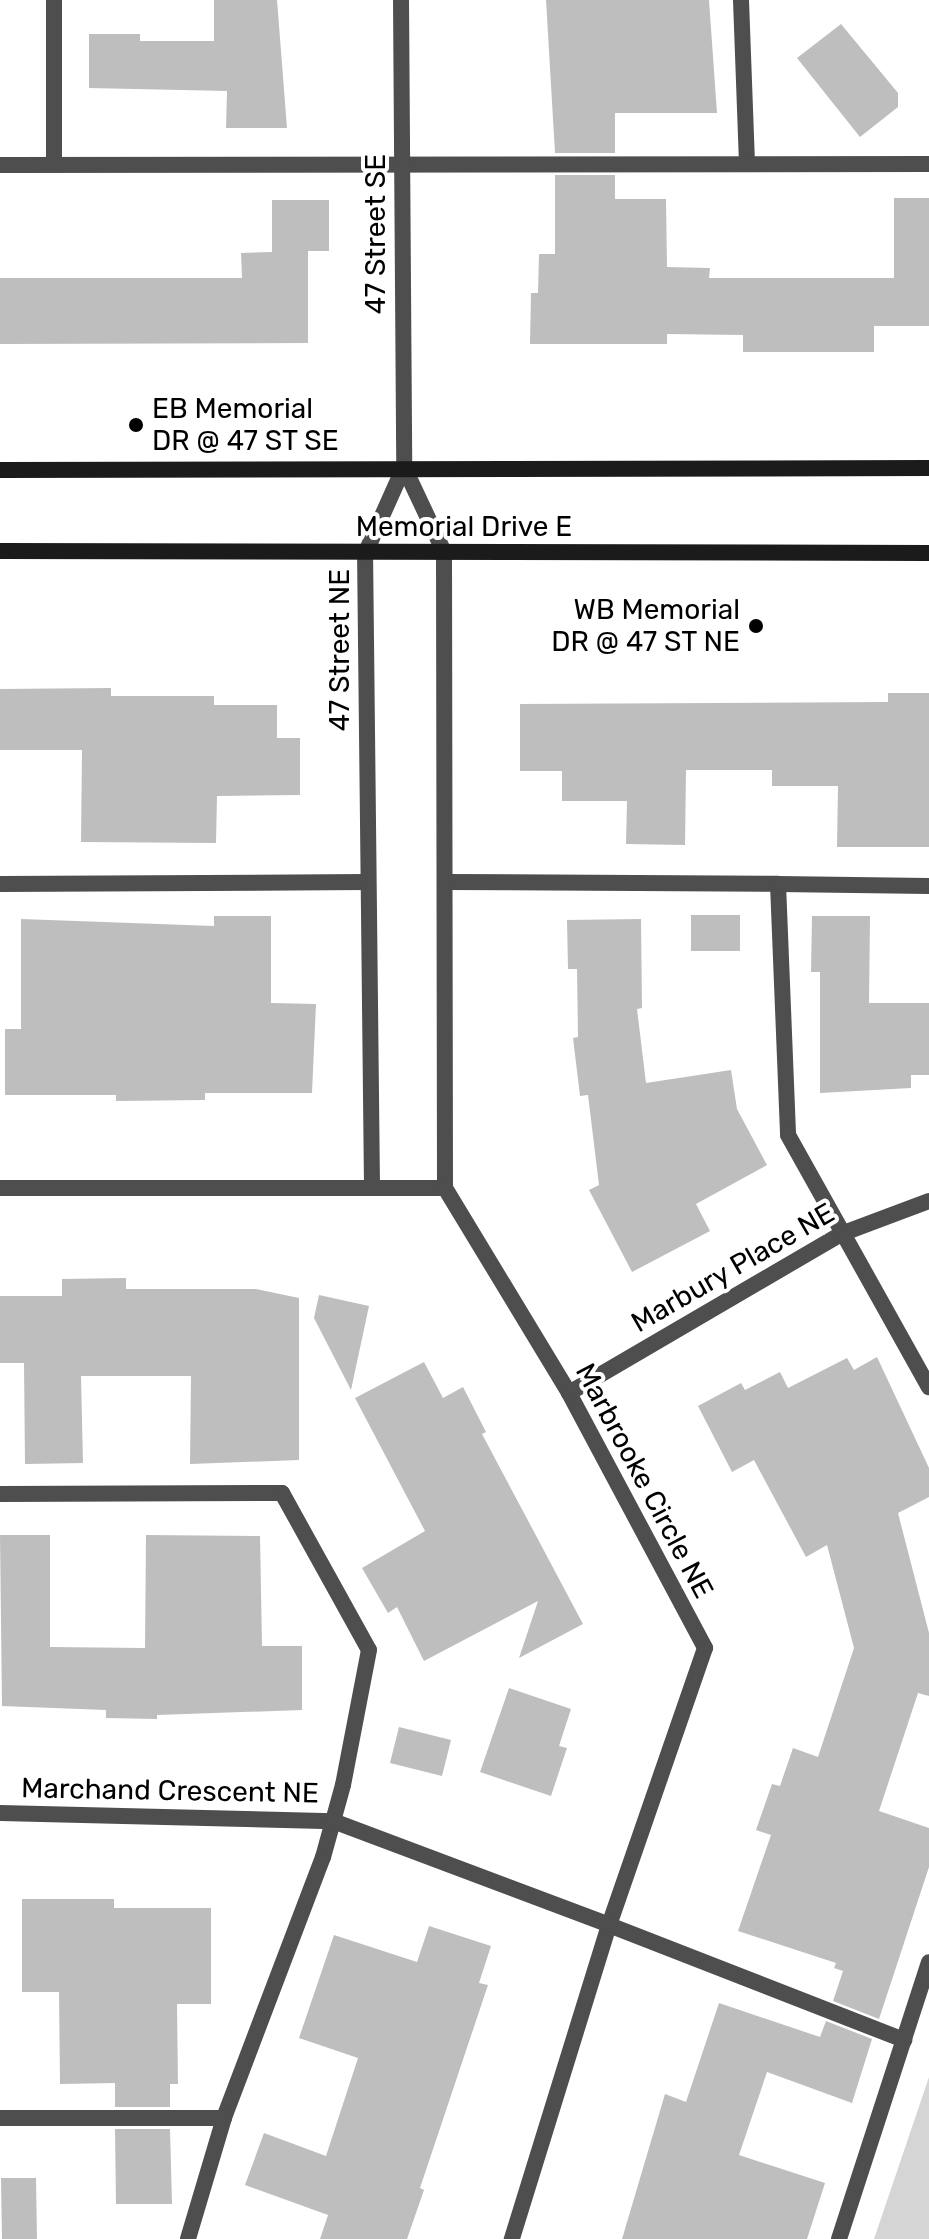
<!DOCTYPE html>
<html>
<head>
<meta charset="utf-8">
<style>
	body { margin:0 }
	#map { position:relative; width:929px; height:2239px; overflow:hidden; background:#fff; font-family:Rubik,sans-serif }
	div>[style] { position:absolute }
	.green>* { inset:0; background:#d5d5d5 }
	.building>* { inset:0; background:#bebebe }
	.lane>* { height:16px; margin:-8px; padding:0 8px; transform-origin:8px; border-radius:8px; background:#4e4e4e }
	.street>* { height:16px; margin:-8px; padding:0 8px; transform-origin:8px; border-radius:8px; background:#4e4e4e }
	.secondary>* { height:16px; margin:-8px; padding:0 8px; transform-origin:8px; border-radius:8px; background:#1b1b1b }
	.dots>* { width:22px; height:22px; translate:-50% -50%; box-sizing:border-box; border:4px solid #fff; border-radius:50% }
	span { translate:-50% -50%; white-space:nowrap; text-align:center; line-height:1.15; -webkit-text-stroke:8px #fff; paint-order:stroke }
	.street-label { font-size:28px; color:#000 }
	.poi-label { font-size:28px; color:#000 }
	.left { translate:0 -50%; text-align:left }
	.right { translate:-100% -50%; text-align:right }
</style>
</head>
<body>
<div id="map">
	<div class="green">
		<div style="clip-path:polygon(929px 2077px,929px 2239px,874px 2239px)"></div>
	</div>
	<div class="building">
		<div style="clip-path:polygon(214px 0,277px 0,287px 128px,226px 128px,227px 91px,89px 88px,89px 34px,140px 34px,140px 41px,214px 41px)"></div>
		<div style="clip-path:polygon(546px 0,709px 0,717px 113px,615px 113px,615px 153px,555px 153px)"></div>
		<div style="clip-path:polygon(841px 24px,898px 93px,898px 107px,860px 137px,797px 58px)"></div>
		<div style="clip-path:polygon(555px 175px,615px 175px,615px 199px,666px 199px,667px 267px,710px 268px,709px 278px,894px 278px,894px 198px,929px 198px,929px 326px,874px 326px,874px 352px,743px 352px,743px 335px,667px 334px,667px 344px,530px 344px,531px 293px,538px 293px,539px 254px,555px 254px)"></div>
		<div style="clip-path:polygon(272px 200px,329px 200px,329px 251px,308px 251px,308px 343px,0 344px,0 278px,242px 278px,241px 253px,272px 252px)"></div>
		<div style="clip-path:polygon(111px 688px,111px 696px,214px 696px,214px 705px,277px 705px,277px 738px,300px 738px,300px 795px,217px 796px,216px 843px,81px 842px,82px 750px,0 750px,0 689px)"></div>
		<div style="clip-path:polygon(888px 693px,929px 693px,929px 847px,837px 847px,838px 786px,772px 786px,772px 770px,686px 770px,685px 845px,626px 844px,627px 801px,562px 801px,562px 771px,520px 771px,520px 704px,888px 702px)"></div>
		<div style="clip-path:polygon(691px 915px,740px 915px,740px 951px,691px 951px)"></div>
		<div style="clip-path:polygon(214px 916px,271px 916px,271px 1003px,316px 1004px,312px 1093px,205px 1093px,205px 1100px,116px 1101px,116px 1095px,5px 1095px,5px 1029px,21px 1029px,21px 919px,214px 926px)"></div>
		<div style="clip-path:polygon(812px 916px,870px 916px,869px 1003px,929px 1003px,929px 1075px,911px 1075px,911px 1088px,820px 1093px,820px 972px,811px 972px)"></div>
		<div style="clip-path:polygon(641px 919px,642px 1008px,637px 1009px,646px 1083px,731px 1070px,737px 1109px,767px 1165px,696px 1204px,710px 1231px,632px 1272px,589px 1190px,599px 1185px,588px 1095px,580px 1096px,573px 1038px,578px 1037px,577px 969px,568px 969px,567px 920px)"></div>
		<div style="clip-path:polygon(126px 1278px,126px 1289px,256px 1289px,299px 1298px,299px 1460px,190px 1464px,191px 1376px,81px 1376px,83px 1463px,25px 1464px,24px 1363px,0 1363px,0 1296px,62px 1296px,62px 1279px)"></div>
		<div style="clip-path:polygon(319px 1295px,369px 1306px,351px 1390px,314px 1318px)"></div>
		<div style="clip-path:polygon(877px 1357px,929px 1468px,929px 1497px,898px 1513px,929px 1633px,929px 1696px,918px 1693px,879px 1811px,929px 1828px,929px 1867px,879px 2019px,833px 2001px,843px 1971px,834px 1968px,836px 1963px,738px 1931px,771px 1835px,756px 1830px,772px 1784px,780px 1786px,793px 1748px,818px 1757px,854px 1648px,827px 1545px,806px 1557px,754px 1460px,732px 1472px,698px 1406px,741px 1383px,745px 1390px,780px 1372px,788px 1388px,847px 1358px,854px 1370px)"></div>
		<div style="clip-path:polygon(424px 1362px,443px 1398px,463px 1387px,486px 1432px,482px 1434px,583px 1624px,519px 1658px,538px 1601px,424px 1661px,397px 1607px,388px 1613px,362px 1568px,425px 1531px,355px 1398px)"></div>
		<div style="clip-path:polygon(0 1535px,50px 1535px,50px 1647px,145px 1648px,146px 1535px,260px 1536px,262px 1646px,302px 1646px,302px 1710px,157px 1715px,157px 1719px,106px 1718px,106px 1710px,2px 1706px)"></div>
		<div style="clip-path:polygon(509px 1688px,571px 1709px,559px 1746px,567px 1748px,551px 1796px,480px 1772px)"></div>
		<div style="clip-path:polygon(399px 1727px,451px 1740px,442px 1776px,390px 1763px)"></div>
		<div style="clip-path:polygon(22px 1899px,114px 1899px,114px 1908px,211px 1908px,211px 2004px,177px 2004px,178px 2084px,170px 2084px,170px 2107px,115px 2107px,115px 2083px,60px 2084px,59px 1992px,22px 1992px)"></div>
		<div style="clip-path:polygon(429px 1926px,491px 1946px,479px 1983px,488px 1985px,420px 2188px,424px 2190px,407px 2239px,320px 2239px,328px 2215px,245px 2185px,264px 2133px,326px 2156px,358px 2058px,299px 2038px,334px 1935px,417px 1962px)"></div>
		<div style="clip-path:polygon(719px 2003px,820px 2037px,826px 2021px,872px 2039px,852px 2103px,767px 2072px,739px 2155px,825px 2183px,807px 2239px,622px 2239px,665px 2094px,686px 2102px)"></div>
		<div style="clip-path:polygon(115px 2129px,170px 2129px,172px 2204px,116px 2204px)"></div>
		<div style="clip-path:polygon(1px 2178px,36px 2178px,37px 2239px,2px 2239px)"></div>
	</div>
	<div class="lane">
		<div style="left:741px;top:0;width:164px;rotate:87.9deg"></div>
		<div style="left:0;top:165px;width:929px;rotate:-0.06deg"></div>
		<div style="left:54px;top:165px;width:165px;rotate:-90deg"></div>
		<div style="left:446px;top:882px;width:332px;rotate:0.3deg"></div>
		<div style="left:778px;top:884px;width:251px;rotate:87.7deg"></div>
		<div style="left:788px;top:1135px;width:289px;rotate:60.8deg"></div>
		<div style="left:0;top:884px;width:368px;rotate:-0.3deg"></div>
		<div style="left:778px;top:884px;width:151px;rotate:0.8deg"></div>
		<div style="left:0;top:1494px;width:282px;rotate:-0.2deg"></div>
		<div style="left:282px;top:1493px;width:179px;rotate:61deg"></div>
		<div style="left:369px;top:1650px;width:137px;rotate:100.9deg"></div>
		<div style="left:343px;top:1785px;width:75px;rotate:105.5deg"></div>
		<div style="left:323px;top:1857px;width:279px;rotate:110.8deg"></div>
		<div style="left:224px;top:2118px;width:126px;rotate:106.6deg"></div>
		<div style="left:609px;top:1925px;width:317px;rotate:21.3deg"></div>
		<div style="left:0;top:2118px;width:224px"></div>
		<div style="left:839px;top:2239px;width:291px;rotate:-72deg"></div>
	</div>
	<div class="street">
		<div style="left:401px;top:0;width:467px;rotate:89.6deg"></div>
		<div style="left:404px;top:467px;width:94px;rotate:64.8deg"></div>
		<div style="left:444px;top:552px;width:636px;rotate:89.91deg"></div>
		<div style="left:372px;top:1186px;width:632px;rotate:-90.63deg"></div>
		<div style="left:365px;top:554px;width:95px;rotate:-65.9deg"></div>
		<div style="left:0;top:1188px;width:445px"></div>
		<div style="left:445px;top:1188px;width:240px;rotate:58.8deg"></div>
		<div style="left:569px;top:1393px;width:289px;rotate:61.9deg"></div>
		<div style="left:705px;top:1648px;width:293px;rotate:109.1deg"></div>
		<div style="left:609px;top:1925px;width:329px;rotate:107.2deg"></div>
		<div style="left:569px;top:1393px;width:315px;rotate:-30.3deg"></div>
		<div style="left:841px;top:1234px;width:94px;rotate:-20.6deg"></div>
		<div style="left:0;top:1813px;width:333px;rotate:1.4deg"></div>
		<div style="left:333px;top:1821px;width:295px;rotate:20.6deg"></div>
	</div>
	<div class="secondary">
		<div style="left:0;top:470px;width:929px;rotate:-0.12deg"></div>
		<div style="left:0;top:551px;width:929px;rotate:0.12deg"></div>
	</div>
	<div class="dots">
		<div style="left:136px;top:425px;background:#000"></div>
		<div style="left:756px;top:626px;background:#000"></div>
	</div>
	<div class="street-label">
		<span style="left:376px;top:234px;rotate:-90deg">47 Street SE</span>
		<span style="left:464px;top:527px">Memorial Drive E</span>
		<span style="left:340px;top:650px;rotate:-90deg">47 Street NE</span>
		<span style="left:733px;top:1268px;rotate:-30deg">Marbury Place NE</span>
		<span style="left:644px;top:1481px;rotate:62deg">Marbrooke Circle NE</span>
		<span style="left:170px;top:1791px;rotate:1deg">Marchand Crescent NE</span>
	</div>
	<div class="poi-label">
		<span class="left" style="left:152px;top:425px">EB Memorial<br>DR @ 47 ST SE</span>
		<span class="right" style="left:740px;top:626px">WB Memorial<br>DR @ 47 ST NE</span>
	</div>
</div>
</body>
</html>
